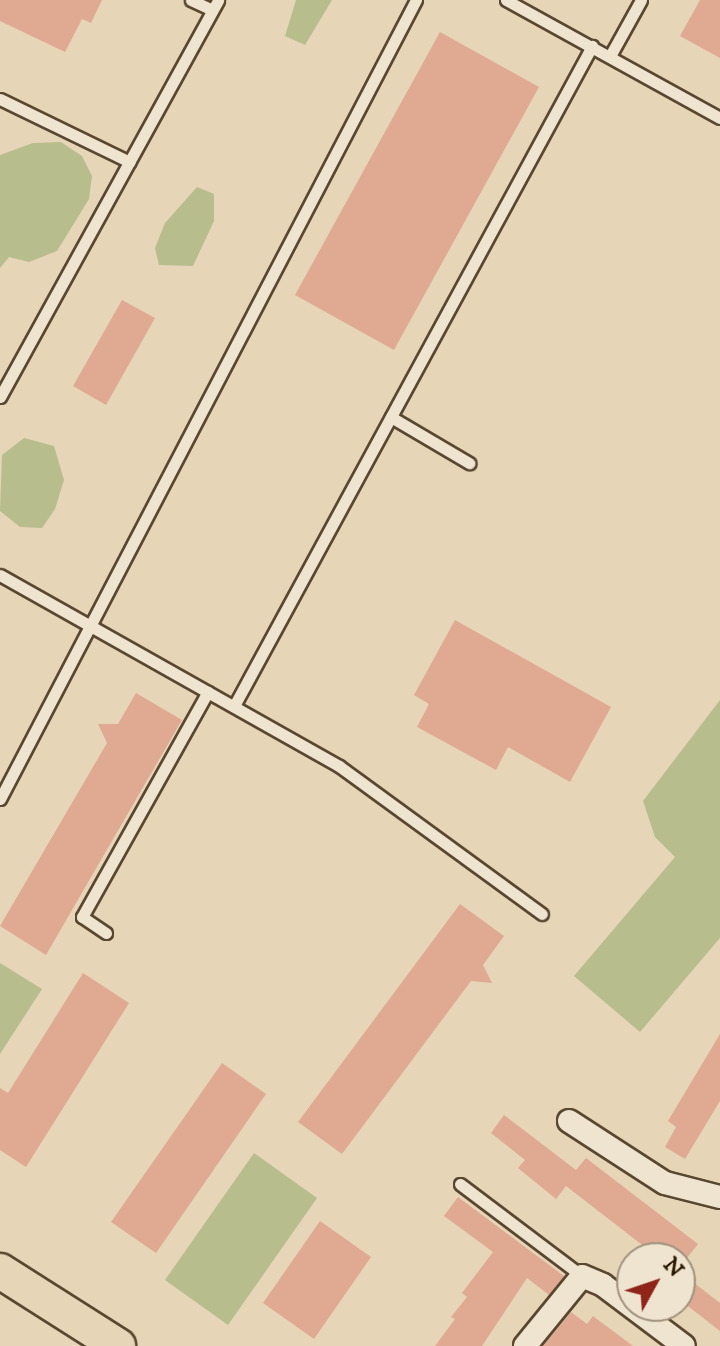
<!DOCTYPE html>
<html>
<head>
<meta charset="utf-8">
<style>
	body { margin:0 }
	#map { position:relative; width:720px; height:1346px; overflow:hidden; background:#e7d5b7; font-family:"IM FELL DW Pica",serif }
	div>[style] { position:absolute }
	.green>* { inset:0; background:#b7bd8d }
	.building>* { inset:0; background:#dfaa91 }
	.roads { filter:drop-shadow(2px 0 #594730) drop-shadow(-2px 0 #594730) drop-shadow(0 2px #594730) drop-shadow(0 -2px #594730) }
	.lane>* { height:11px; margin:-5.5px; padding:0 5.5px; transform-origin:5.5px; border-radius:5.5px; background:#efe4d0 }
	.street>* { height:22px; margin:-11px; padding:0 11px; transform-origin:11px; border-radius:11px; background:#efe4d0 }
	.primary>* { height:34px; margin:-17px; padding:0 17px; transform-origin:17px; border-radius:17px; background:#e7d5b7 }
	span { translate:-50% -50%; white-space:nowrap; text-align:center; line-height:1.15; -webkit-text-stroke:6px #efe4d0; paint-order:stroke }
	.north { position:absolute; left:616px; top:1242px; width:80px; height:80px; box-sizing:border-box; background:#efe4d0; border:2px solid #a0927e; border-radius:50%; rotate:50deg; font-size:22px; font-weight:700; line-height:32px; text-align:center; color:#2a1803 }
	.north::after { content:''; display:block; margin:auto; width:28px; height:36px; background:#8f2418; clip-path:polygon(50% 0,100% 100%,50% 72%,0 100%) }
</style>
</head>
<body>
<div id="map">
	<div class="green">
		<div style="clip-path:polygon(296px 0,332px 0,305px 45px,285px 36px)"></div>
		<div style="clip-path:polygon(61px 142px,82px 156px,92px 176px,89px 199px,57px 251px,29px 262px,9px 257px,0 268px,0 155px,33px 143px)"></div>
		<div style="clip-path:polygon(197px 187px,214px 194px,214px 221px,193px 266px,159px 265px,155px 248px,165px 223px)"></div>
		<div style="clip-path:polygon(24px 438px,54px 446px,64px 480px,55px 509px,42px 528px,20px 527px,0 511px,2px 455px)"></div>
		<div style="clip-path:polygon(720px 700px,720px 938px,640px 1032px,574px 976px,675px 857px,655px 837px,643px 801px)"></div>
		<div style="clip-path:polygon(0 963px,42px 989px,0 1054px)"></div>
		<div style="clip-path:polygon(254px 1153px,317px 1198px,228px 1325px,165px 1280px)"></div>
	</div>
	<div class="building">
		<div style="clip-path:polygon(0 0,102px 0,91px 23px,82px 19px,65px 52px,0 21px)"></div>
		<div style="clip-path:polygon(700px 0,720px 0,720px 58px,680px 36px)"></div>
		<div style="clip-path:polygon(440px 32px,539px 87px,394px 350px,295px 295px)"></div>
		<div style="clip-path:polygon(122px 300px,155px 318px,106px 405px,73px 386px)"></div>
		<div style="clip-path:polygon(455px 620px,611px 707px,570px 782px,508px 747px,496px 770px,417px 727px,429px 704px,414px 695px)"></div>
		<div style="clip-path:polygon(136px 693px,182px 720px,46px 955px,0 926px,107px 743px,98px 724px,118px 724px)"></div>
		<div style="clip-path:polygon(460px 904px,504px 936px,483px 965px,492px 983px,471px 981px,342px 1154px,298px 1122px)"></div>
		<div style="clip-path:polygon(83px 973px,129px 1003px,26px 1167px,0 1150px,0 1088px,8px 1093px)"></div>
		<div style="clip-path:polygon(720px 1034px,720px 1101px,685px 1159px,665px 1147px,676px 1127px,668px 1121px)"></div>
		<div style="clip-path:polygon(222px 1063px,266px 1094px,156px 1253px,111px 1222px)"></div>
		<div style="clip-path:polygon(504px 1115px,576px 1170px,586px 1158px,698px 1244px,687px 1258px,659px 1258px,566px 1186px,556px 1199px,518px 1168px,525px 1160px,491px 1133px)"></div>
		<div style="clip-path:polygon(458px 1197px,564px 1276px,549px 1295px,527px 1278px,482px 1346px,435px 1346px,455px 1319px,451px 1317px,467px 1297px,462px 1293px,493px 1252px,444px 1216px)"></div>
		<div style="clip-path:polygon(320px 1221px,371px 1257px,314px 1339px,263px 1303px)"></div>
		<div style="clip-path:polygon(680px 1272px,720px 1303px,720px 1331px,680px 1300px)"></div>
		<div style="clip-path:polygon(571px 1312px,587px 1324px,593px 1316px,633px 1346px,543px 1346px)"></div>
	</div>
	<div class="roads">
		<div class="lane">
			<div style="left:191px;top:0;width:23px;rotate:25deg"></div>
			<div style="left:506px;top:0;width:244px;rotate:28.9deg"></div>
			<div style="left:610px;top:56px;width:64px;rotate:-61deg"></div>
			<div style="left:0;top:99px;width:144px;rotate:25.9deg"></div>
			<div style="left:0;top:397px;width:453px;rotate:-61.2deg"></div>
			<div style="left:391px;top:417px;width:91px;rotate:30.5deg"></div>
			<div style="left:0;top:575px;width:389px;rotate:29.4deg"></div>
			<div style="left:339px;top:766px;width:251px;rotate:36.1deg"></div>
			<div style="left:234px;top:706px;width:751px;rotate:-61.52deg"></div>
			<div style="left:0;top:799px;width:901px;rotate:-62.5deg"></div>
			<div style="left:106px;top:933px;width:29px;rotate:-146deg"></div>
			<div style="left:82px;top:917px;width:258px;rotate:-60.8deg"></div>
			<div style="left:460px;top:1184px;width:153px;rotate:37deg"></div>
		</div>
		<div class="street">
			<div style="left:569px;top:1121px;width:114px;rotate:32.9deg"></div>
			<div style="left:665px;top:1183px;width:57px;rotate:14.3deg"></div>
			<div style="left:525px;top:1346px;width:90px;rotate:-50.8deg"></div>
			<div style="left:582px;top:1276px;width:23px;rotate:23deg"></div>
			<div style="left:603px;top:1285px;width:101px;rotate:37deg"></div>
		</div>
		<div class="primary">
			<div style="left:0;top:1271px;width:140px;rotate:32.4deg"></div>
		</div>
	</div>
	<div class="north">N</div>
</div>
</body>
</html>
